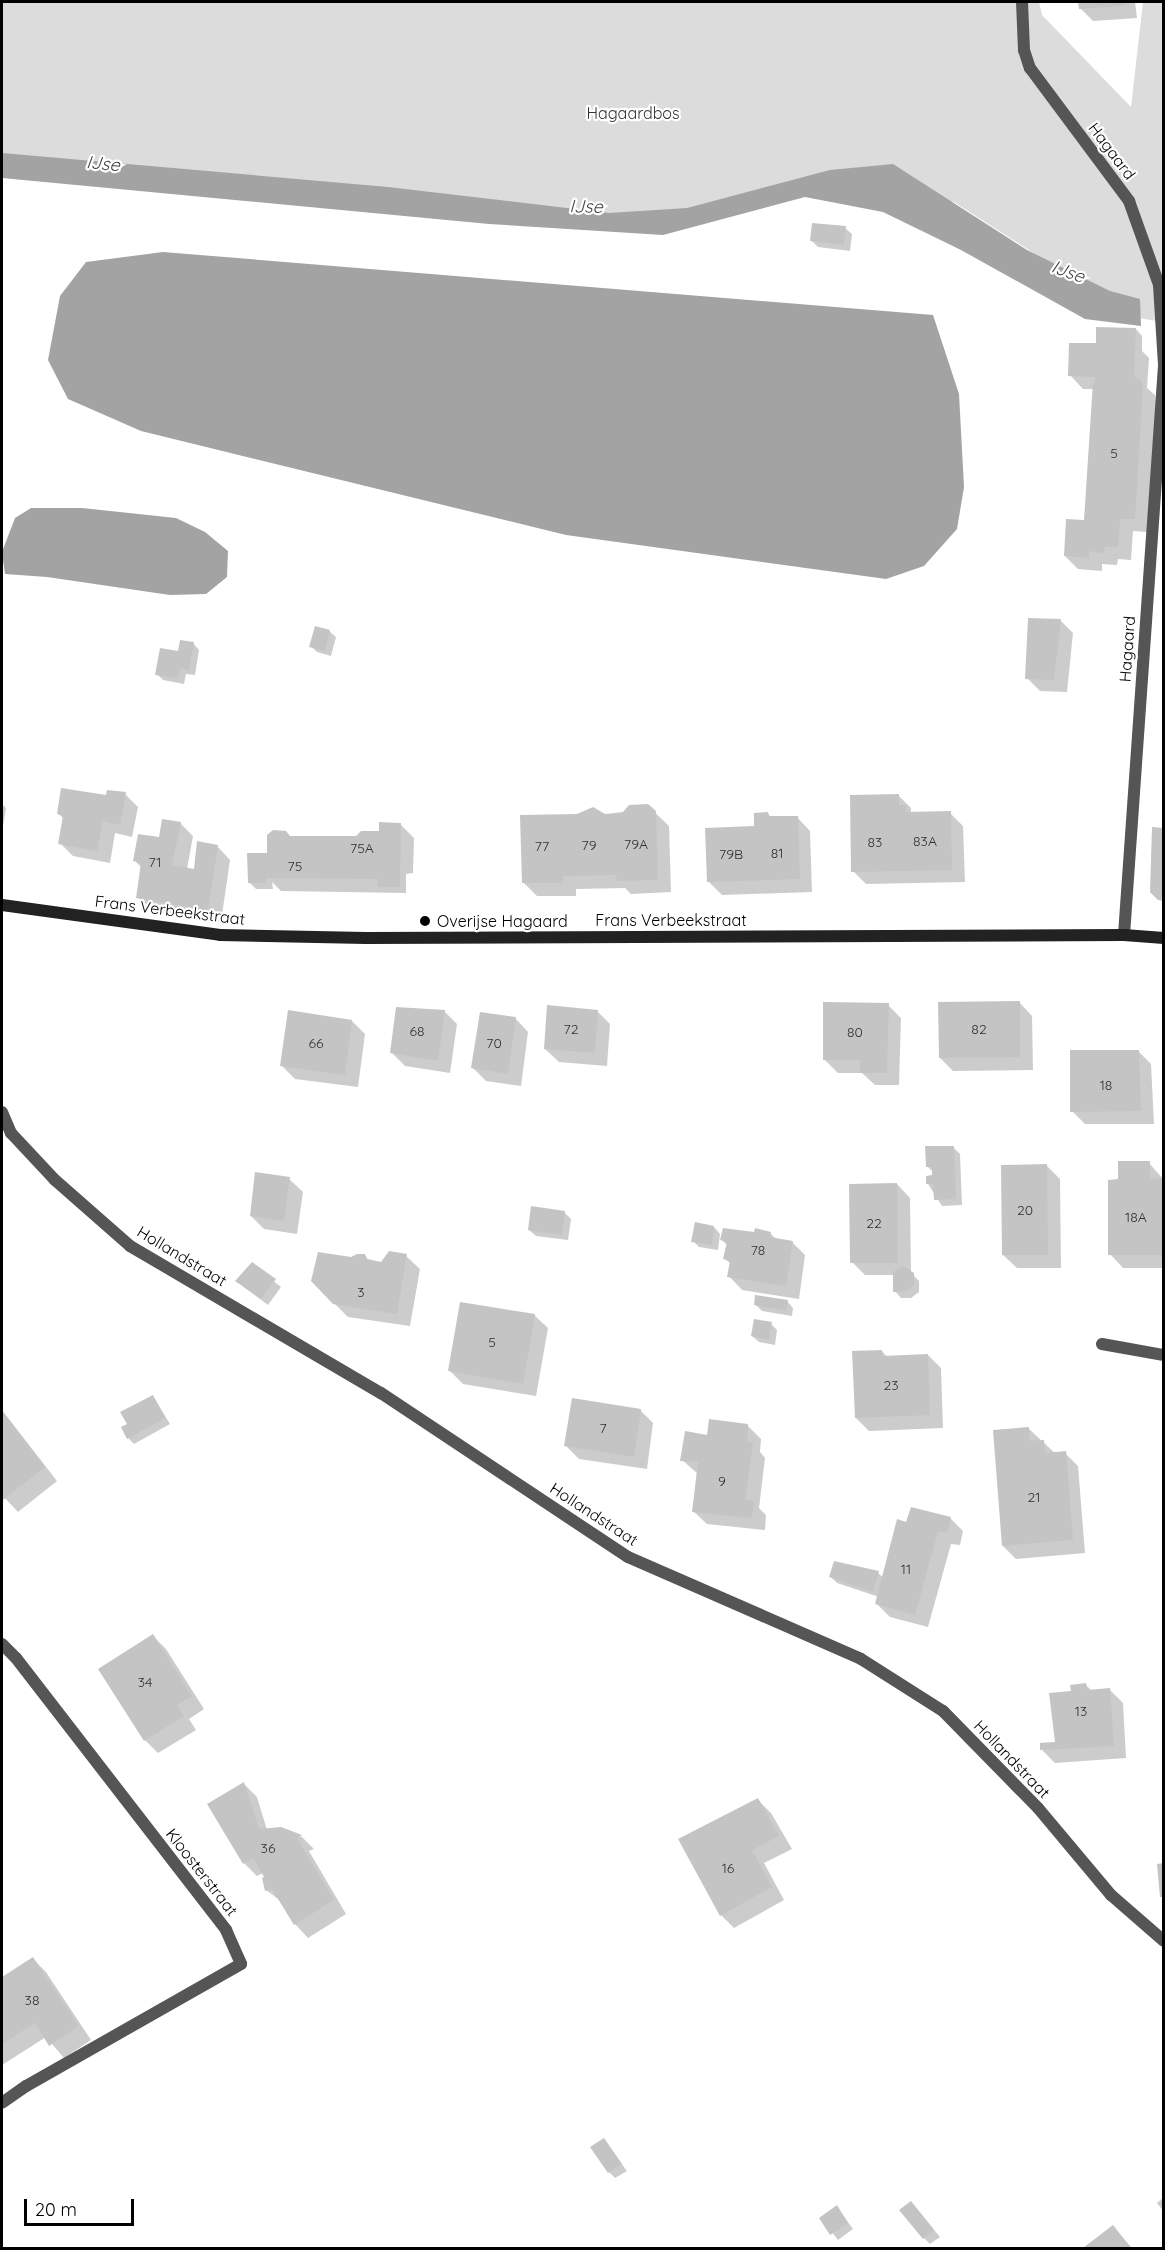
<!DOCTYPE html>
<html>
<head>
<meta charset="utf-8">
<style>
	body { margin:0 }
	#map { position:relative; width:1165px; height:2250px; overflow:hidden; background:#fff; font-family:Quicksand,sans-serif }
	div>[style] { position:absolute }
	.green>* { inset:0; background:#dcdcdc }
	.water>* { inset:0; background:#a3a3a3 }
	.shadow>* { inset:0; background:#0003 }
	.building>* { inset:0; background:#c4c4c4 }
	.street>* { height:12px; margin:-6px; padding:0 6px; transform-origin:6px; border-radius:6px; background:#555 }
	.secondary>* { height:12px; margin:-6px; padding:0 6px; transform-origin:6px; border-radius:6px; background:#222 }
	.dots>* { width:16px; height:16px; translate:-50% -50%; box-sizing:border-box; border:3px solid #fff; border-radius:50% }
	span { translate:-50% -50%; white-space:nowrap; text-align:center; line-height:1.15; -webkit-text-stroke:4.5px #fff; paint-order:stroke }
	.number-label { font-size:14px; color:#313131 }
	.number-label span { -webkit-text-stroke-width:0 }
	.park-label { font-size:16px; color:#333 }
	.street-label { font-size:16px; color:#000 }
	.poi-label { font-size:16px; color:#000 }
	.left { translate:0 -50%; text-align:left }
	.water-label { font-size:18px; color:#444; font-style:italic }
	.frame { position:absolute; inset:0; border:3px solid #000; pointer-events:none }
	.scale { position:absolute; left:24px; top:2199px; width:110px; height:27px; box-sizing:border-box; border:3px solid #000; border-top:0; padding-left:8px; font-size:18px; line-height:21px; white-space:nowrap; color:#000; -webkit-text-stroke:4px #fff; paint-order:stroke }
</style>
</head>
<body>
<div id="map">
	<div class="green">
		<div style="clip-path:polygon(2px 2px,1039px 2px,1042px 15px,1131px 107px,1143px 2px,1163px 2px,1163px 322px,1133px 317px,954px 202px,793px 192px,644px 225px,2px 171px)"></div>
	</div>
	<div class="water">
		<div style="clip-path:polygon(2px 153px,388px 187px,609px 213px,687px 208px,830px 170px,893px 164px,1027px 250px,1110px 291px,1140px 299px,1141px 326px,1085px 319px,961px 250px,883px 212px,805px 197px,663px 235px,489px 224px,2px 178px)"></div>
		<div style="clip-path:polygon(163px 252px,933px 315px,959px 394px,964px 487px,957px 529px,924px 566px,886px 579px,566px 535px,141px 431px,68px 399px,48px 360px,60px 296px,86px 262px)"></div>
		<div style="clip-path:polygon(31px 508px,82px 508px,176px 518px,205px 532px,228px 551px,227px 577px,206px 594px,170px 595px,47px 577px,5px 574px,2px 552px,15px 518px)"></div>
	</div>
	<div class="shadow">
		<div style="clip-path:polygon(1079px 2px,1135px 2px,1137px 18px,1093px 21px,1080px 8px)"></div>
		<div style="clip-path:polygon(845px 228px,852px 234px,850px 251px,818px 247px,812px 241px)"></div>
		<div style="clip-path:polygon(1136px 329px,1142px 336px,1142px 351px,1149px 358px,1147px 388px,1155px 395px,1156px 402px,1147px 532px,1133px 531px,1131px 560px,1118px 559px,1117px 565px,1102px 564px,1102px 571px,1078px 569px,1065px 556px,1085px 522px,1094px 389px,1083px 389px,1070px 375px,1100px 344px)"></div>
		<div style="clip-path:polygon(1060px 620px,1073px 633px,1067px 692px,1040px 691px,1027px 678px)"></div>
		<div style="clip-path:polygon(329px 631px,336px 637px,331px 656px,317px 652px,311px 646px)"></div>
		<div style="clip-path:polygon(193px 643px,199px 650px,195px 675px,186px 674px,184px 684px,163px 680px,157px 674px,179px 653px)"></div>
		<div style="clip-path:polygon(125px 794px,138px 807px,132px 837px,115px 833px,110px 863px,73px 856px,60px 843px,64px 819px,59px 814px,107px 797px)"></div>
		<div style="clip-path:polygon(898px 795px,911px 808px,911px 812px,950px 813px,963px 826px,965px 882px,866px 884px,853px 871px)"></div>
		<div style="clip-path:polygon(2px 804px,6px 808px,2px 832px)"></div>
		<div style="clip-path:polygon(648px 806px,669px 826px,671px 892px,631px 894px,625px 888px,576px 889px,576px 896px,537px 896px,523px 882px,604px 815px,624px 814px)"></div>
		<div style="clip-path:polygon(768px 814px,772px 818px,797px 817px,810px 831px,812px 892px,722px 895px,709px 882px)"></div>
		<div style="clip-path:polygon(180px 823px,193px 836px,187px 869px,195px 871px,217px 846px,230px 860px,221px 922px,151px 911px,138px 897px,142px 868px,135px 861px)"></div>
		<div style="clip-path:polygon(401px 825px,414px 838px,413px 873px,406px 874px,406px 893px,281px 891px,272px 882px,273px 889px,256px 889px,249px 882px,268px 854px,290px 838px,356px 837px)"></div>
		<div style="clip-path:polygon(1019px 1002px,1032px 1016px,1033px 1070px,953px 1071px,940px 1058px)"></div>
		<div style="clip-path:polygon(888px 1005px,901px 1018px,899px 1085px,875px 1085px,862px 1073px,838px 1073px,825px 1060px)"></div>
		<div style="clip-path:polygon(444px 1011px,457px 1024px,450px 1073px,405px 1066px,392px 1053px)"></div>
		<div style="clip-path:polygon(597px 1011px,610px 1024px,607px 1066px,559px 1062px,545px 1049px)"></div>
		<div style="clip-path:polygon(515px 1018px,528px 1032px,521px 1086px,486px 1081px,473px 1068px)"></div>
		<div style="clip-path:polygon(352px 1021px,365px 1034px,358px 1087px,295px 1079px,282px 1066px)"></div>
		<div style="clip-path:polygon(1138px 1051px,1151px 1064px,1154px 1124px,1085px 1124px,1072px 1111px)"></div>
		<div style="clip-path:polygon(953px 1147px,960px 1154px,962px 1205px,942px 1206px,928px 1184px,934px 1173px,927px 1166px)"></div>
		<div style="clip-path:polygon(1149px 1163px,1164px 1180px,1164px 1268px,1123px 1268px,1110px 1254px,1120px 1181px)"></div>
		<div style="clip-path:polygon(1047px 1166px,1060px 1179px,1061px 1268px,1017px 1268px,1003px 1255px)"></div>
		<div style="clip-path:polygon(289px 1179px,303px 1192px,297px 1234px,264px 1229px,251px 1216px)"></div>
		<div style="clip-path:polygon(897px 1184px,910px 1198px,911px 1273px,919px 1281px,919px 1292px,911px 1298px,901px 1298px,895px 1291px,895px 1275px,865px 1275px,852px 1262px)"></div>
		<div style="clip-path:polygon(565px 1213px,571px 1219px,568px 1240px,536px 1236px,529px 1230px)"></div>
		<div style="clip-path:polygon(714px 1227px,720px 1234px,718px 1250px,699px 1247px,693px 1241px)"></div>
		<div style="clip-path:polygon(770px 1233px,777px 1240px,792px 1242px,805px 1255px,799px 1299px,742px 1290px,729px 1276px,731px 1264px,725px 1259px,728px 1246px,722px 1240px)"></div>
		<div style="clip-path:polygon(364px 1256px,370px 1261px,381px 1263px,406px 1256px,420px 1269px,410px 1326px,348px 1317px,334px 1303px,351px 1258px)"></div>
		<div style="clip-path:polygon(252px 1264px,281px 1287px,268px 1305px,244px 1287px)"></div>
		<div style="clip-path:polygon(787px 1301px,793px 1308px,792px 1316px,762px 1311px,755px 1304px)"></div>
		<div style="clip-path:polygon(534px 1315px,548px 1328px,536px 1396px,463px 1384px,450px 1371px)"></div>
		<div style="clip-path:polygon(771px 1324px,777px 1330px,775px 1345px,759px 1342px,752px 1336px)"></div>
		<div style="clip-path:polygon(882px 1351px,887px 1357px,928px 1355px,941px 1368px,943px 1428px,869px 1431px,856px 1418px)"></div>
		<div style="clip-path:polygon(153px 1396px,170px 1424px,134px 1444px,128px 1438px,129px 1425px)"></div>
		<div style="clip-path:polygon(2px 1410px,57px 1481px,18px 1512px,2px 1495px)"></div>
		<div style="clip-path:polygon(640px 1410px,653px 1423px,647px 1469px,579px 1459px,566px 1446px)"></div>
		<div style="clip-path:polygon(748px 1426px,761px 1439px,760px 1452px,765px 1458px,759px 1508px,766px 1515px,765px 1530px,707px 1524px,693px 1511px,698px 1474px,682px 1460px,708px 1436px)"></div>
		<div style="clip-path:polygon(1028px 1428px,1056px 1454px,1065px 1453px,1078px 1466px,1085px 1553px,1016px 1559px,1003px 1546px)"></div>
		<div style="clip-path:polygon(950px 1518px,963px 1531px,960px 1545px,951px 1544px,928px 1627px,890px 1617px,877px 1604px,879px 1597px,837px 1583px,831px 1577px,878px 1573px,884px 1578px,908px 1524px)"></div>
		<div style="clip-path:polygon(153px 1636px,166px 1649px,204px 1709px,189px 1719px,196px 1730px,158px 1753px,145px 1740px)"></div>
		<div style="clip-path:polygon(1086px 1685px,1092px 1691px,1110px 1690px,1123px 1703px,1126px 1758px,1055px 1763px,1042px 1750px,1056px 1743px,1073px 1692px)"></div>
		<div style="clip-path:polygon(244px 1784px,257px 1797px,267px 1830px,281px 1829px,302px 1837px,314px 1849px,309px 1851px,346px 1914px,308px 1938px,295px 1924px,282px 1902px,266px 1890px,267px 1878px,263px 1873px,257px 1876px,244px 1863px,209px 1804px)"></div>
		<div style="clip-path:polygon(758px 1800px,771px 1813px,792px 1849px,764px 1863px,784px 1900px,734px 1928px,721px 1915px)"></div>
		<div style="clip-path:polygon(33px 1959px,46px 1972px,91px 2040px,64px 2058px,46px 2037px,2px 2065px,2px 1979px)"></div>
		<div style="clip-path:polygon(604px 2140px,627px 2171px,615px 2178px,609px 2172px)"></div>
		<div style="clip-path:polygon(1164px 2197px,1164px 2212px,1157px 2203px)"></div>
		<div style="clip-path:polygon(837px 2207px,853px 2229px,838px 2240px,821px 2218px)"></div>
		<div style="clip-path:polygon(917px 2209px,940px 2237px,930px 2244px,924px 2238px)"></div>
		<div style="clip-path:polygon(1113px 2227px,1132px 2248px,1086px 2248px)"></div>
	</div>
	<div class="building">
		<div style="clip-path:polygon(1078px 2px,1124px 2px,1125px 6px,1079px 9px)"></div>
		<div style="clip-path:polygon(812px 223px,846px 226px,844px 245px,810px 241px)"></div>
		<div style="clip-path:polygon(1096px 327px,1136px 328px,1134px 376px,1142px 381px,1143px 387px,1135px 519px,1120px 519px,1118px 547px,1105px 547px,1104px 553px,1089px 551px,1089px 558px,1064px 556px,1066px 519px,1084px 520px,1093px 382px,1095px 383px,1095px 377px,1068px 376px,1069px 343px,1096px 343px)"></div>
		<div style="clip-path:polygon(1028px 618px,1061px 619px,1054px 680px,1025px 679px)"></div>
		<div style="clip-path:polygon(315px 626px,330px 630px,325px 651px,309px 647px)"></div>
		<div style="clip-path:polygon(180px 640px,194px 642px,189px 670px,180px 668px,178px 678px,155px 675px,160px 648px,178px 651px)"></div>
		<div style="clip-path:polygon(61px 788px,106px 795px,107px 790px,126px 792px,120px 825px,103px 821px,97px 851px,58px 844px,63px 816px,57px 814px)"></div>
		<div style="clip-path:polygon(899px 794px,899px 805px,906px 805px,906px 812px,951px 811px,952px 870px,851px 872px,850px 795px)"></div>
		<div style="clip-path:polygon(648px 804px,656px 811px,658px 880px,617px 881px,616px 875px,563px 876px,563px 883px,522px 883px,520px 815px,577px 814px,593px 807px,605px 814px,615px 813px,623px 812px,629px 805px)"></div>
		<div style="clip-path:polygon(768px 812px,769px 816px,798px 816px,800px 879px,707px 882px,705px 828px,754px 826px,754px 813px)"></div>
		<div style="clip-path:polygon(162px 819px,181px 822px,172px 865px,194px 869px,197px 841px,218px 845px,208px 910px,136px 898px,141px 863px,133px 861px,138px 834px,159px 837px)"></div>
		<div style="clip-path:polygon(379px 822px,401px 823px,400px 887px,378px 887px,378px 879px,266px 878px,267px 883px,248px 883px,247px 853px,267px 853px,267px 835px,273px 830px,286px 831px,290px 836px,356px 836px,361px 831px,379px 831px)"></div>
		<div style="clip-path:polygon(1152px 827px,1164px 828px,1164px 901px,1158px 900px,1150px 892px)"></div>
		<div style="clip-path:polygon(1020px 1001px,1020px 1057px,939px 1058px,938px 1002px)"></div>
		<div style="clip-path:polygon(823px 1002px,889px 1003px,887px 1073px,860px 1073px,860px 1060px,823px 1060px)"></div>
		<div style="clip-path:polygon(547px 1005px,598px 1010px,595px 1053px,544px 1049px)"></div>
		<div style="clip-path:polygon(396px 1007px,445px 1010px,438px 1061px,390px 1053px)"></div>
		<div style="clip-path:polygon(288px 1010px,352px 1020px,345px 1075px,280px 1066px)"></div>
		<div style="clip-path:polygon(480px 1012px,516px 1017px,508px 1074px,471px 1068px)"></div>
		<div style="clip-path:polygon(1070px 1050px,1139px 1050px,1141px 1111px,1070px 1112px)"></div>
		<div style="clip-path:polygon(925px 1146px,954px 1146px,956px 1199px,934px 1200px,933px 1184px,926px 1184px,926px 1176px,932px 1175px,932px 1167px,926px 1167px)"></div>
		<div style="clip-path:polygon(1118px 1161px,1150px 1161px,1150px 1179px,1163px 1178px,1163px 1255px,1108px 1255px,1108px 1180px,1118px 1179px)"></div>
		<div style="clip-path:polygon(1047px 1164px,1048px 1255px,1002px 1255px,1001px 1165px)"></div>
		<div style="clip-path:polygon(255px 1172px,290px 1177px,284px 1221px,250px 1216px)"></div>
		<div style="clip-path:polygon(897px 1183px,898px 1263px,850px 1263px,849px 1184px)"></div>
		<div style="clip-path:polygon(531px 1206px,565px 1211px,562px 1235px,528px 1230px)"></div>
		<div style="clip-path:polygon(695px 1222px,714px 1226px,712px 1245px,691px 1242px)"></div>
		<div style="clip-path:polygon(723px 1228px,754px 1232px,755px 1228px,771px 1232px,770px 1237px,793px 1241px,786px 1286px,727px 1277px,730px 1261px,723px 1259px,727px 1242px,720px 1240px)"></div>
		<div style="clip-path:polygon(389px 1251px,407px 1254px,397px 1314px,333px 1304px,311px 1281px,318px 1252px,351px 1257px,357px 1254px,365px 1254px,367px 1259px,381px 1262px)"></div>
		<div style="clip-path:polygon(252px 1262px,276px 1279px,261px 1299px,235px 1281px)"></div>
		<div style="clip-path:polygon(903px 1266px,914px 1273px,914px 1285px,904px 1292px,893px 1292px,893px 1272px)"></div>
		<div style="clip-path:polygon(755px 1295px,788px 1300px,786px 1311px,754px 1305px)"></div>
		<div style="clip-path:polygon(460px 1302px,535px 1314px,523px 1384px,448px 1371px)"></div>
		<div style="clip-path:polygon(754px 1319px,772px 1322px,769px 1340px,751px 1336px)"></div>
		<div style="clip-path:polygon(882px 1350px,882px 1356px,928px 1354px,930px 1415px,855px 1418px,852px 1351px)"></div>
		<div style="clip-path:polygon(153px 1395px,165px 1418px,127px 1439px,121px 1427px,127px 1424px,120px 1412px)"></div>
		<div style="clip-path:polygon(572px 1398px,641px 1409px,634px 1457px,564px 1446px)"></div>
		<div style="clip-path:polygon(2px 1411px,45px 1467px,3px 1500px,2px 1497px)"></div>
		<div style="clip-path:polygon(709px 1419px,748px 1424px,747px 1442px,753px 1443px,745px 1500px,754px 1501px,752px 1518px,692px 1512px,698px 1462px,680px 1461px,685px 1431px,707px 1435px)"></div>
		<div style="clip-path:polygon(1029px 1427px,1029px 1441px,1044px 1440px,1045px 1453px,1066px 1451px,1073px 1540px,1002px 1546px,993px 1430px)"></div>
		<div style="clip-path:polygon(911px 1507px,951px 1517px,947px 1533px,938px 1531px,915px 1615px,875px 1604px,897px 1519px,906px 1522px)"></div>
		<div style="clip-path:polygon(834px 1561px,879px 1571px,873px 1592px,829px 1577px)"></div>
		<div style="clip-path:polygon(153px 1634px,192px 1696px,177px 1705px,184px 1716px,144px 1741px,98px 1669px)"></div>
		<div style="clip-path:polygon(1086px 1683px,1087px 1690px,1110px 1688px,1114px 1746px,1040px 1750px,1040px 1743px,1055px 1742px,1049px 1693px,1071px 1691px,1070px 1685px)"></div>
		<div style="clip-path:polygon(244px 1782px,259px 1829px,281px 1827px,302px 1835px,297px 1838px,334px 1900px,294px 1925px,272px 1889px,265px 1891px,262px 1878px,264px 1877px,253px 1858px,243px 1864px,207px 1804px)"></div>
		<div style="clip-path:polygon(758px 1798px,779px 1836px,752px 1850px,772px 1887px,720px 1916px,678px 1839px)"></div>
		<div style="clip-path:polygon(1164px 1863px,1164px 1897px,1160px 1897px,1157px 1864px)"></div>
		<div style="clip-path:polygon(33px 1957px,79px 2026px,49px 2046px,35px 2023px,2px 2044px,2px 1977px)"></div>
		<div style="clip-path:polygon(604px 2138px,622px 2164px,608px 2173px,590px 2147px)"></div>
		<div style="clip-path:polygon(911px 2201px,934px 2230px,923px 2239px,899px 2210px)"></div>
		<div style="clip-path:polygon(837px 2205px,848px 2223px,830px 2235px,819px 2218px)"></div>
		<div style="clip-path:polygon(1113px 2225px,1131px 2248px,1083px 2248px)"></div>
	</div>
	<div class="street">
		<div style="left:1022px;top:2px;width:48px;rotate:87.6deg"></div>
		<div style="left:1024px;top:50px;width:19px;rotate:72deg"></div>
		<div style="left:1030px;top:68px;width:166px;rotate:53.3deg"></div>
		<div style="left:1129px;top:201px;width:89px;rotate:70.3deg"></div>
		<div style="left:1159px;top:285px;width:80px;rotate:86.4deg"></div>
		<div style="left:1124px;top:935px;width:570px;rotate:-85.98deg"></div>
		<div style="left:2px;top:1112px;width:23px;rotate:67deg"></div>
		<div style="left:11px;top:1133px;width:64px;rotate:46.9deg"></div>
		<div style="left:55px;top:1180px;width:100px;rotate:41.3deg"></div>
		<div style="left:130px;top:1246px;width:291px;rotate:30.4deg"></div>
		<div style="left:381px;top:1393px;width:296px;rotate:33.6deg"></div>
		<div style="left:628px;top:1557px;width:254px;rotate:23.6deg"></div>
		<div style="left:861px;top:1659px;width:97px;rotate:32.4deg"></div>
		<div style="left:943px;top:1711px;width:136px;rotate:45.6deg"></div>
		<div style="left:1038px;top:1808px;width:114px;rotate:50deg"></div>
		<div style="left:1111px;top:1895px;width:70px;rotate:41deg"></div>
		<div style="left:1102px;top:1344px;width:63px;rotate:10.1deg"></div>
		<div style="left:2px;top:1644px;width:20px;rotate:45deg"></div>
		<div style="left:16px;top:1658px;width:344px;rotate:52.3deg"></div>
		<div style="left:226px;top:1930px;width:37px;rotate:66deg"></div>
		<div style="left:241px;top:1964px;width:247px;rotate:150.4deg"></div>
		<div style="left:26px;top:2086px;width:29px;rotate:145deg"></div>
	</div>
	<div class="secondary">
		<div style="left:2px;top:905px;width:220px;rotate:7.8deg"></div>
		<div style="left:220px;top:935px;width:146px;rotate:1.2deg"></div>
		<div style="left:366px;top:938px;width:758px;rotate:-0.23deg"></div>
		<div style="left:1124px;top:935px;width:40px;rotate:4.3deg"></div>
	</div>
	<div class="dots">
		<div style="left:425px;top:921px;background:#000"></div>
	</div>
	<div class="number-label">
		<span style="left:1114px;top:453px">5</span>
		<span style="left:925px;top:841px">83A</span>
		<span style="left:875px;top:842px">83</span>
		<span style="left:636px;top:844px">79A</span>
		<span style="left:589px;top:845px">79</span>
		<span style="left:542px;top:846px">77</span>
		<span style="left:362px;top:848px">75A</span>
		<span style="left:777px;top:853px">81</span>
		<span style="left:731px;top:854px">79B</span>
		<span style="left:155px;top:862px">71</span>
		<span style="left:295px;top:866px">75</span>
		<span style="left:571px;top:1029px">72</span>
		<span style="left:979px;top:1029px">82</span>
		<span style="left:417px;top:1031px">68</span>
		<span style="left:855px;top:1032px">80</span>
		<span style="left:316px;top:1043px">66</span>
		<span style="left:494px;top:1043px">70</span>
		<span style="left:1106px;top:1085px">18</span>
		<span style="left:1025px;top:1210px">20</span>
		<span style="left:1136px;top:1217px">18A</span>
		<span style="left:874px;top:1223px">22</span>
		<span style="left:758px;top:1250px">78</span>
		<span style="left:361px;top:1292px">3</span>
		<span style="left:492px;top:1342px">5</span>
		<span style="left:891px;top:1385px">23</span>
		<span style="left:603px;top:1428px">7</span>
		<span style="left:722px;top:1481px">9</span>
		<span style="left:1034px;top:1497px">21</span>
		<span style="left:906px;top:1569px">11</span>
		<span style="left:145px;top:1682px">34</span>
		<span style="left:1081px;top:1711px">13</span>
		<span style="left:268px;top:1848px">36</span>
		<span style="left:728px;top:1868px">16</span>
		<span style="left:32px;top:2000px">38</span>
	</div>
	<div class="park-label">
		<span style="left:633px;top:113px">Hagaardbos</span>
	</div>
	<div class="street-label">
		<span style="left:1112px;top:151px;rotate:53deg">Hagaard</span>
		<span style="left:1127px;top:649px;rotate:-86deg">Hagaard</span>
		<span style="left:170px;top:910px;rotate:7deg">Frans Verbeekstraat</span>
		<span style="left:671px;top:920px">Frans Verbeekstraat</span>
		<span style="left:182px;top:1256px;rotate:31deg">Hollandstraat</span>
		<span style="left:594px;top:1514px;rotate:33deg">Hollandstraat</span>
		<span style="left:1012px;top:1759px;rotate:46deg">Hollandstraat</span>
		<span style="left:202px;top:1872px;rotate:52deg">Kloosterstraat</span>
	</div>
	<div class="poi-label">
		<span class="left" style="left:437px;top:921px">Overijse Hagaard</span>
	</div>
	<div class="water-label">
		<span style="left:103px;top:164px;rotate:6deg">IJse</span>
		<span style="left:586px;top:207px;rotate:1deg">IJse</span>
		<span style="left:1068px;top:272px;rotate:20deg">IJse</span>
	</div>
	<div class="frame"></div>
	<div class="scale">20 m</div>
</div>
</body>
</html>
